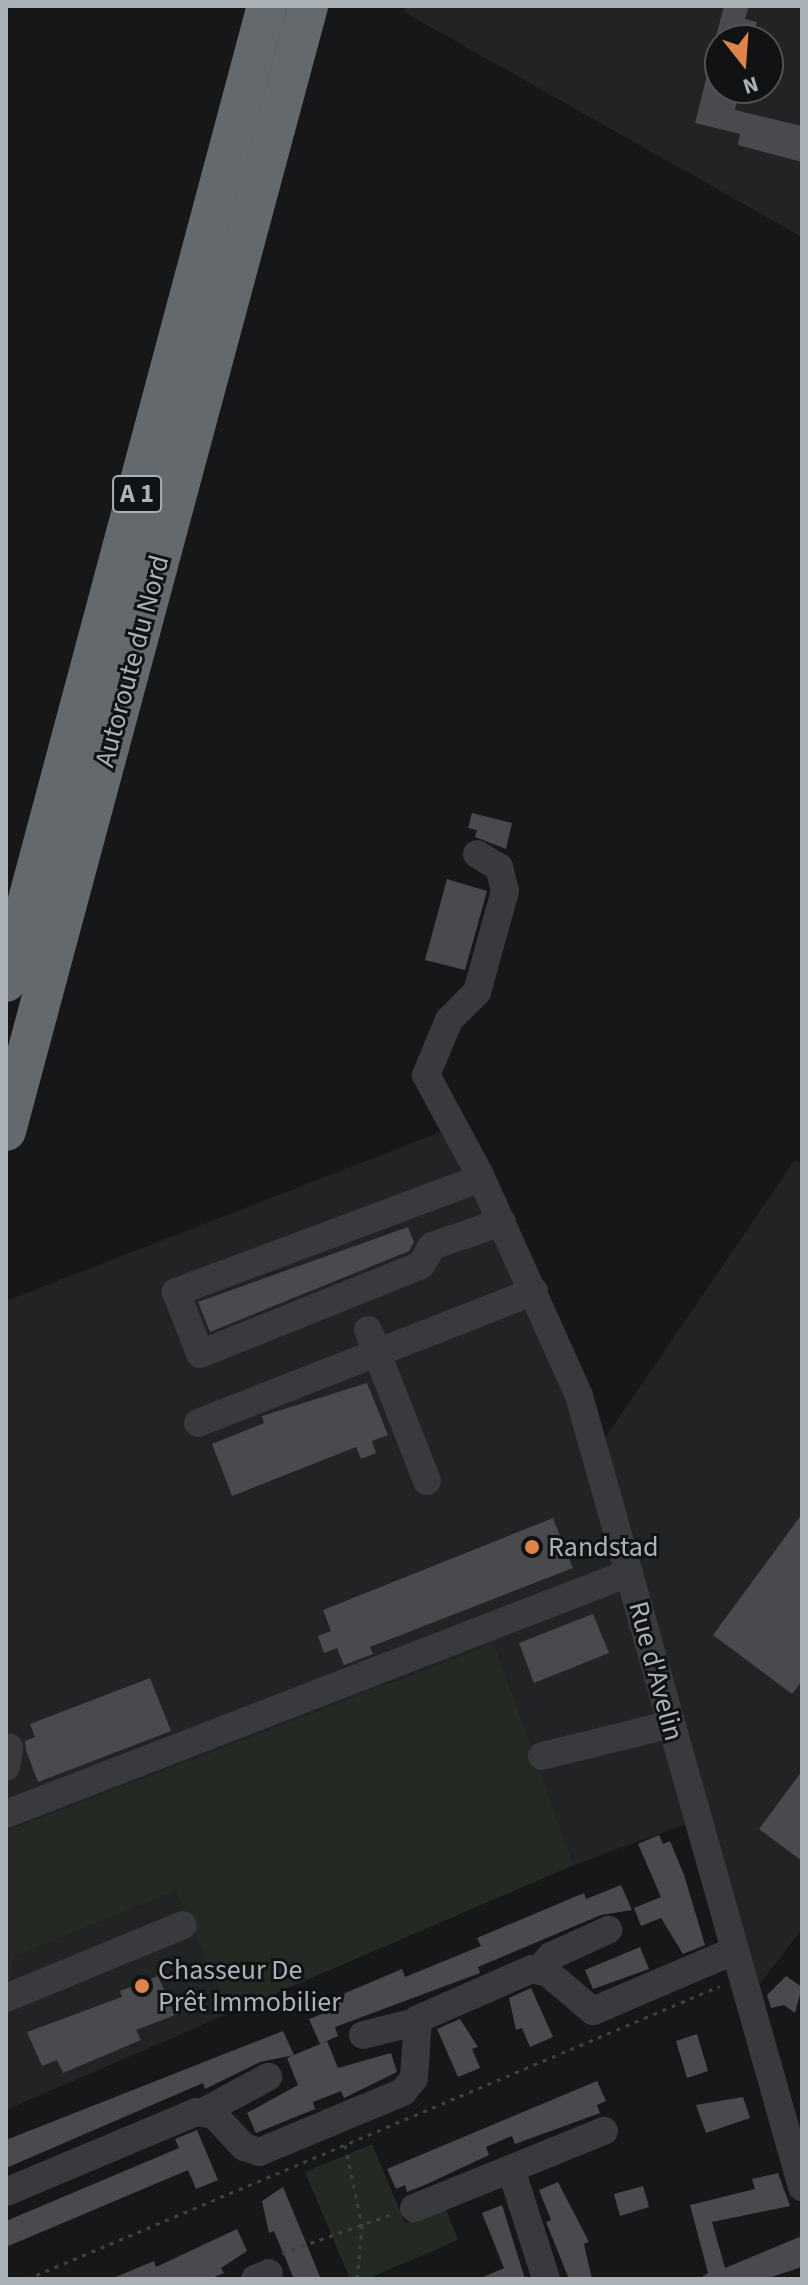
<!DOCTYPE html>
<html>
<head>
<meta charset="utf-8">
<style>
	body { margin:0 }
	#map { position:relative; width:808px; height:2285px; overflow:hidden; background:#161718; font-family:"Source Sans 3",sans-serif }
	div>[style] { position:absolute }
	.built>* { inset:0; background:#222325 }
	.green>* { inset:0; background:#242a23 }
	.building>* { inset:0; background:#484a4d }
	.path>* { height:3px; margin-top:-1.5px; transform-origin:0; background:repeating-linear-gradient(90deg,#3e4143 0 4px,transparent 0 10px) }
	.minor>* { height:28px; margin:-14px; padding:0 14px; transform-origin:14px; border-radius:14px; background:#383a3d }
	.highway>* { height:40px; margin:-20px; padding:0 20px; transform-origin:20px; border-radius:20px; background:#64696d }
	.dots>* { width:22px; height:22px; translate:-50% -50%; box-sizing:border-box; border:4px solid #111213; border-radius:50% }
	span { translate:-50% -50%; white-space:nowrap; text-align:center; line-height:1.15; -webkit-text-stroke:6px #111213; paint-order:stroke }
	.shield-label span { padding:2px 6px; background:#111213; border:2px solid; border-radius:6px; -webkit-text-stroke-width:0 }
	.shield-label { font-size:26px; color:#aab1b7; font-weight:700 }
	.street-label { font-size:28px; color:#aab1b7 }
	.poi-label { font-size:28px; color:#aab1b7 }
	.left { translate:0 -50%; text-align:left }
	.frame { position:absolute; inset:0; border:8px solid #aab1b7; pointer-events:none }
	.north { position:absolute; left:704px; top:24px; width:80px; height:80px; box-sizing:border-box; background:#111213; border:2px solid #4e5255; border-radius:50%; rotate:163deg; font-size:22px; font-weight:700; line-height:32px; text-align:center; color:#aab1b7 }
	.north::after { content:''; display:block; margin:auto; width:28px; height:36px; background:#df8347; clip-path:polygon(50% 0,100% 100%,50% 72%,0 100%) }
</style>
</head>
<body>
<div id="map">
	<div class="built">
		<div style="clip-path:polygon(evenodd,406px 6px,802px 6px,802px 237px,404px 12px,406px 6px,720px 40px,768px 40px,768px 88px,720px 88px,720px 40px)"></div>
		<div style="clip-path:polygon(461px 1124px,605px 1438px,795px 1160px,802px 1164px,802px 1929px,755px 1990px,708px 1816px,574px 1865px,494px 1643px,6px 1831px,6px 1301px)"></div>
		<div style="clip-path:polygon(177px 1891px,230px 2013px,6px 2110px,6px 2004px,14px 1957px)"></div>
	</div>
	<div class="green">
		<div style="clip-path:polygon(494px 1643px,574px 1865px,230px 2013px,176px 1891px,14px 1957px,6px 2004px,6px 1831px)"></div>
		<div style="clip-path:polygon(372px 2144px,405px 2223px,445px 2207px,458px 2240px,367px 2279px,350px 2279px,305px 2172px)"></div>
	</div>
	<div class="building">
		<div style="clip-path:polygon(724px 6px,749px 6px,745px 19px,757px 22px,752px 40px,715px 40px)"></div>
		<div style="clip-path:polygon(715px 43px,720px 44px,720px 88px,740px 88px,735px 110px,802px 126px,802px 162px,738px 145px,740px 134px,695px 123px)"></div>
		<div style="clip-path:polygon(472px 813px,512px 823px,506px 849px,475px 837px,477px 830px,468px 828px)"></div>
		<div style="clip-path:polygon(447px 879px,487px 891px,465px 970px,425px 960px)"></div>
		<div style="clip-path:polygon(408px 1227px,414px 1242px,409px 1251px,210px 1332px,198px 1302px)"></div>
		<div style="clip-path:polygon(367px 1383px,388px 1435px,372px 1441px,376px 1453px,361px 1459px,356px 1447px,232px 1496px,212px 1444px,264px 1423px,262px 1416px)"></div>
		<div style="clip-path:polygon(802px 1514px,802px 1681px,792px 1694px,713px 1635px)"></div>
		<div style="clip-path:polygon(553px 1518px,573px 1568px,370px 1647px,373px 1654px,344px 1665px,337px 1648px,324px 1653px,318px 1636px,331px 1631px,323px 1610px)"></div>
		<div style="clip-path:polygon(593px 1614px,609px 1653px,534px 1683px,519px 1643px)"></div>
		<div style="clip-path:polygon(150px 1678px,171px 1731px,38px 1782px,26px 1750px,25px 1741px,35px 1737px,30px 1724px)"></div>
		<div style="clip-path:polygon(802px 1771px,802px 1861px,759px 1829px)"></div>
		<div style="clip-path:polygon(659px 1835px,663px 1844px,670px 1841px,684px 1875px,705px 1945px,683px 1954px,661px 1918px,641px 1926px,634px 1908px,661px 1897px,638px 1844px)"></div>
		<div style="clip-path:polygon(621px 1885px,632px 1910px,601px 1915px,478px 1967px,480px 1973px,335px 2027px,338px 2036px,320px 2044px,309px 2019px,340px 2007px,336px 1997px,402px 1969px,405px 1977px,481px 1946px,477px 1938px,584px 1893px,586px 1899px)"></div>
		<div style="clip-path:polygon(640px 1947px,649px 1969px,593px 1989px,585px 1970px)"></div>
		<div style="clip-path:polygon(158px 1976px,175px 2015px,136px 2030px,141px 2040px,63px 2073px,57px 2060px,42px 2066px,27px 2032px,122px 1997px,120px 1991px)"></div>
		<div style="clip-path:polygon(786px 1976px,802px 1987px,795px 2013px,784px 2005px,771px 2008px,767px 1995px)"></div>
		<div style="clip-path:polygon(531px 1988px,553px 2037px,530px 2047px,522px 2028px,516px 2030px,509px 1998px)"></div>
		<div style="clip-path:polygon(460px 2019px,478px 2047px,472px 2049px,480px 2068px,458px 2077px,437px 2029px)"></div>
		<div style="clip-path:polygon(283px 2031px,294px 2055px,260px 2062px,205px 2089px,203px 2083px,6px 2168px,6px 2140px)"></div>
		<div style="clip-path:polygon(697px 2034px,708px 2071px,687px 2078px,676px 2041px)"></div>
		<div style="clip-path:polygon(327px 2041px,338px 2068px,391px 2053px,397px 2072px,344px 2098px,341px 2091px,313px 2102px,315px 2109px,256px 2133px,247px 2113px,298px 2085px,287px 2058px)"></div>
		<div style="clip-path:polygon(597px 2081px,606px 2101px,597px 2105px,600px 2113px,515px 2144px,512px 2136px,486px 2147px,489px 2155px,427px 2184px,407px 2192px,405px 2185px,396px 2189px,387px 2169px)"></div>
		<div style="clip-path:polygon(743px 2097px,750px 2118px,706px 2133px,696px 2105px)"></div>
		<div style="clip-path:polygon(197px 2130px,218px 2180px,196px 2189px,188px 2170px,6px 2247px,6px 2221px,179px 2148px,175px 2139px)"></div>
		<div style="clip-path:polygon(778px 2173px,790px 2206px,712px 2222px,725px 2268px,802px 2236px,802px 2267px,765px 2279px,699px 2279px,708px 2273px,690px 2205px,755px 2189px,752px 2179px)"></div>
		<div style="clip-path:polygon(558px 2182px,589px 2242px,584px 2244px,592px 2279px,569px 2279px,546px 2222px,551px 2220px,539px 2190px)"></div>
		<div style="clip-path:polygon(643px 2186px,649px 2207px,620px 2216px,614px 2194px)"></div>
		<div style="clip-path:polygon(283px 2187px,309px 2250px,321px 2279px,294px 2279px,274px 2231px,269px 2233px,262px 2201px)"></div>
		<div style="clip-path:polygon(502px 2205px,525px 2279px,479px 2279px,504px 2268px,482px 2213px)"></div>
		<div style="clip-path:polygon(237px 2229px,247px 2251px,221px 2268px,224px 2273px,210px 2279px,111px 2279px,154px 2261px,156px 2267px)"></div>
	</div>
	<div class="path">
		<div style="left:345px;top:2145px;width:82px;rotate:78deg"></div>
		<div style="left:362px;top:2225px;width:54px;rotate:95.3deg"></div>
		<div style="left:282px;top:2253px;width:117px;rotate:-19.5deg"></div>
		<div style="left:27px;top:2279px;width:752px;rotate:-22.92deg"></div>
	</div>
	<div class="minor">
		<div style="left:477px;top:854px;width:26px;rotate:31deg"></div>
		<div style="left:499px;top:867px;width:25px;rotate:76deg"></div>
		<div style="left:505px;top:891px;width:105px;rotate:105.5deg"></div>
		<div style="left:477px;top:992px;width:40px;rotate:135deg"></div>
		<div style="left:449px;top:1020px;width:60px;rotate:112.7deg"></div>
		<div style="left:426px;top:1075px;width:111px;rotate:61.6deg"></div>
		<div style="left:479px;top:1173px;width:244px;rotate:65.8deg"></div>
		<div style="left:579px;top:1396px;width:822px;rotate:74.26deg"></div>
		<div style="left:481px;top:1178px;width:326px;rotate:159.5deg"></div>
		<div style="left:176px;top:1292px;width:66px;rotate:68.8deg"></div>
		<div style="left:200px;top:1354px;width:238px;rotate:-21.9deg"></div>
		<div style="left:421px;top:1265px;width:22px;rotate:-60deg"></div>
		<div style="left:432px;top:1246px;width:74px;rotate:-18.9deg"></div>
		<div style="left:368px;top:1330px;width:162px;rotate:68.7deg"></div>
		<div style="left:198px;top:1423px;width:361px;rotate:-21.4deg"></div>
		<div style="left:542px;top:1756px;width:133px;rotate:-13.9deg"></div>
		<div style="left:6px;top:1767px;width:20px;rotate:-81deg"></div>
		<div style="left:6px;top:1814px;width:668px;rotate:-21.15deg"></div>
		<div style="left:540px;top:1969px;width:17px;rotate:-50deg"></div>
		<div style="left:551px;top:1956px;width:63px;rotate:-24.5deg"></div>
		<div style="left:6px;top:1998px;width:191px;rotate:-22.4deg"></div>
		<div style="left:363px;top:2035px;width:55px;rotate:-13.8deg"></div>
		<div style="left:205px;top:2111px;width:72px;rotate:-28.4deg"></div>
		<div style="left:511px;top:2169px;width:115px;rotate:72.3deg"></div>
		<div style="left:6px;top:2192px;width:206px;rotate:-22.8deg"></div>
		<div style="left:196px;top:2112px;width:18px;rotate:9deg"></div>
		<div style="left:214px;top:2115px;width:44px;rotate:46.8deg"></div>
		<div style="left:244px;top:2147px;width:16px;rotate:18deg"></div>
		<div style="left:259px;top:2152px;width:156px;rotate:-22.6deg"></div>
		<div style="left:403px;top:2092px;width:18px;rotate:-52deg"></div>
		<div style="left:414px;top:2078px;width:59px;rotate:-86.1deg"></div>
		<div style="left:418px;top:2019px;width:124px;rotate:-23.7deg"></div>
		<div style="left:532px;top:1969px;width:16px;rotate:14deg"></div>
		<div style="left:548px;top:1973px;width:59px;rotate:40.2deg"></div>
		<div style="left:593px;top:2011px;width:153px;rotate:-23.1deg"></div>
		<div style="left:414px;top:2208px;width:205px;rotate:-22.1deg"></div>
		<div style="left:255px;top:2279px;width:15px;rotate:-23deg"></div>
	</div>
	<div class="highway">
		<div style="left:6px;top:982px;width:1010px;rotate:-75.03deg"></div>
		<div style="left:6px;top:1131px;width:1165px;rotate:-74.97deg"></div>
	</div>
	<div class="dots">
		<div style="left:532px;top:1547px;background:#df8347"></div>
		<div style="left:142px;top:1986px;background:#df8347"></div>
	</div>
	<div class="shield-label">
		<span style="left:137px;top:494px">A 1</span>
	</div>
	<div class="street-label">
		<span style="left:132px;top:661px;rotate:-75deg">Autoroute du Nord</span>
		<span style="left:656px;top:1671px;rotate:75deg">Rue d'Avelin</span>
	</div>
	<div class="poi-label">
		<span class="left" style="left:548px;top:1547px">Randstad</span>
		<span class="left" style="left:158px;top:1986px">Chasseur De<br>Prêt Immobilier</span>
	</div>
	<div class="frame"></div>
	<div class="north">N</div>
</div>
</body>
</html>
